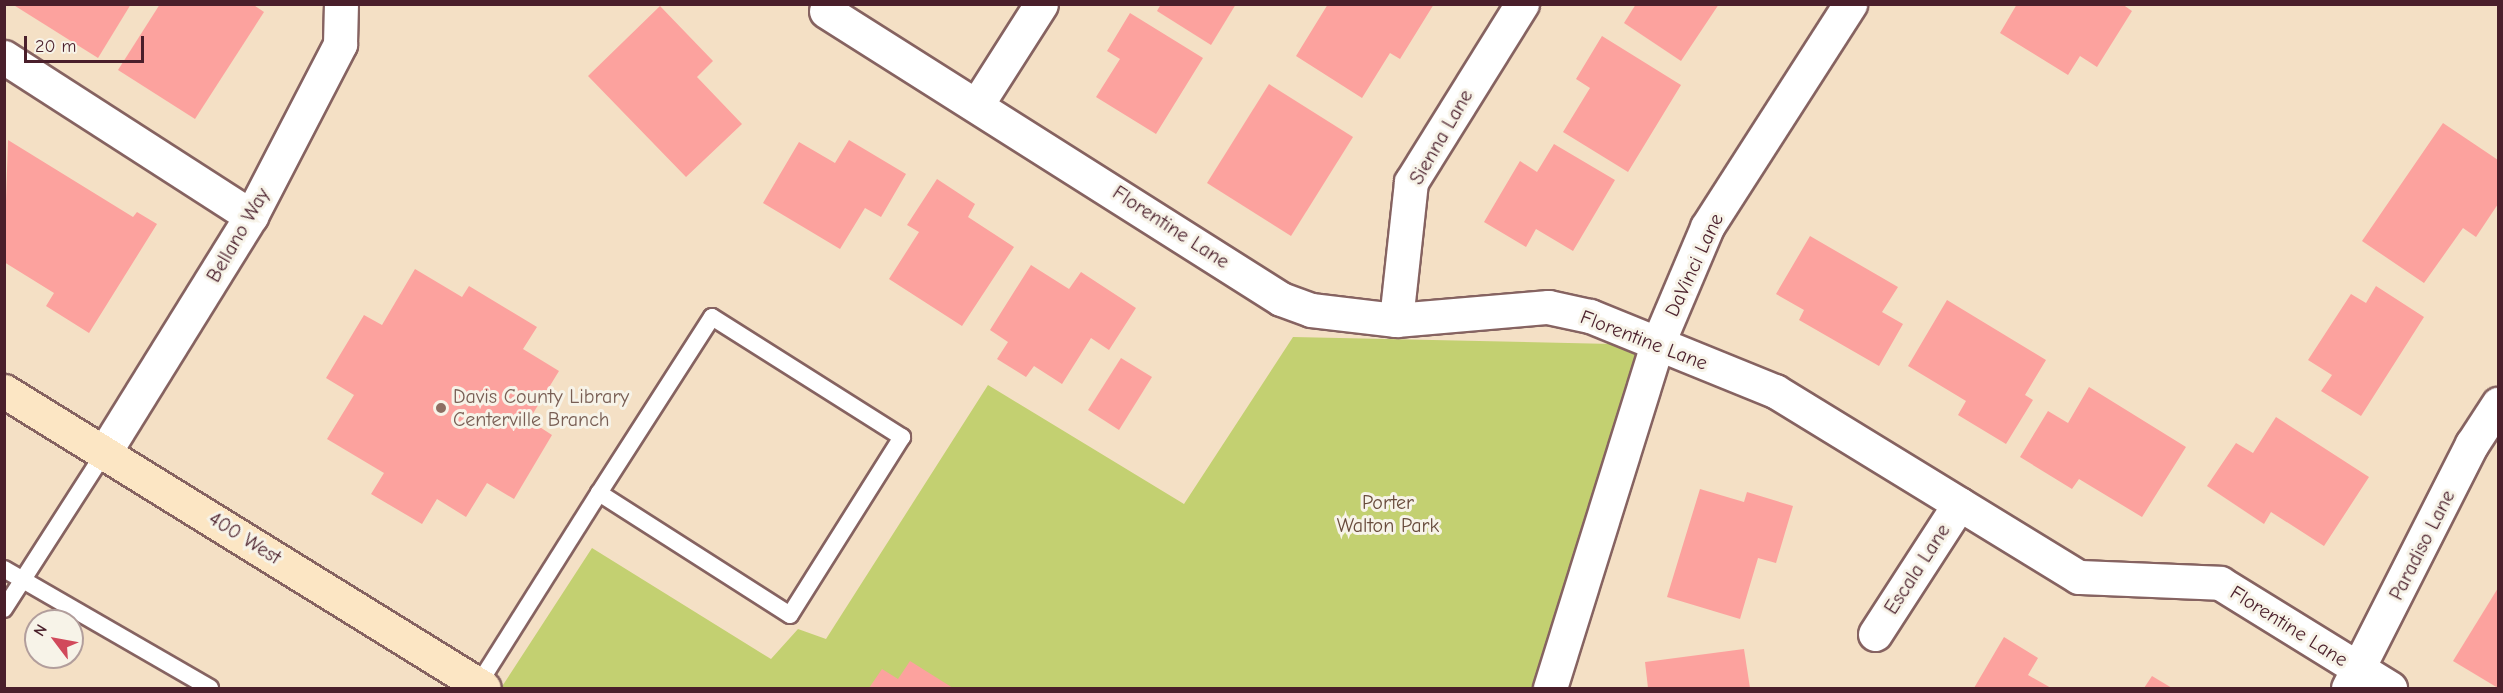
<!DOCTYPE html>
<html>
<head>
<meta charset="utf-8">
<style>
	body { margin:0 }
	#map { position:relative; width:2503px; height:693px; overflow:hidden; background:#f4e0c5; font-family:"Comic Neue",sans-serif }
	div>[style] { position:absolute }
	.green>* { inset:0; background:#c3d071 }
	.building>* { inset:0; background:#fca29e }
	.roads { filter:drop-shadow(2px 0 #866361) drop-shadow(-2px 0 #866361) drop-shadow(0 2px #866361) drop-shadow(0 -2px #866361) }
	.lane>* { height:16px; margin:-8px; padding:0 8px; transform-origin:8px; border-radius:8px; background:#fff }
	.street>* { height:33px; margin:-16.5px; padding:0 16.5px; transform-origin:16.5px; border-radius:16.5px; background:#fff }
	.secondary>* { height:33px; margin:-16.5px; padding:0 16.5px; transform-origin:16.5px; border-radius:16.5px; background:#fce6c4 }
	.dots>* { width:16px; height:16px; translate:-50% -50%; box-sizing:border-box; border:3px solid #f7f3e8; border-radius:50% }
	span { translate:-50% -50%; white-space:nowrap; text-align:center; line-height:1.15; -webkit-text-stroke:6px #f7f3e8; paint-order:stroke }
	.street-label { font-size:20px; color:#4a1f2b }
	.education-label { font-size:20px; color:#785e54 }
	.left { translate:0 -50%; text-align:left }
	.park-label { font-size:20px; color:#684b3c }
	.frame { position:absolute; inset:0; border:6px solid #4a1f2b; pointer-events:none }
	.north { position:absolute; left:24px; top:609px; width:60px; height:60px; box-sizing:border-box; background:#f7f3e8; border:2px solid #b29e9c; border-radius:50%; rotate:302deg; font-size:16px; font-weight:700; line-height:24px; text-align:center; color:#4a1f2b }
	.north::after { content:''; display:block; margin:auto; width:21px; height:27px; background:#d1495b; clip-path:polygon(50% 0,100% 100%,50% 72%,0 100%) }
	.scale { position:absolute; left:24px; top:36px; width:120px; height:27px; box-sizing:border-box; border:3px solid #4a1f2b; border-top:0; padding-left:8px; font-size:18px; line-height:21px; white-space:nowrap; color:#4a1f2b; -webkit-text-stroke:4px #f7f3e8; paint-order:stroke }
</style>
</head>
<body>
<div id="map">
	<div class="green">
		<div style="clip-path:polygon(1293px 337px,1657px 345px,1550px 688px,501px 688px,592px 548px,771px 659px,798px 629px,826px 639px,988px 385px,1184px 504px)"></div>
	</div>
	<div class="building">
		<div style="clip-path:polygon(12px 4px,131px 4px,98px 58px)"></div>
		<div style="clip-path:polygon(160px 4px,252px 4px,264px 12px,195px 119px,118px 70px)"></div>
		<div style="clip-path:polygon(1161px 4px,1236px 4px,1211px 45px,1157px 11px)"></div>
		<div style="clip-path:polygon(1328px 4px,1434px 4px,1400px 59px,1390px 53px,1362px 98px,1296px 56px)"></div>
		<div style="clip-path:polygon(1636px 4px,1719px 4px,1681px 61px,1624px 23px)"></div>
		<div style="clip-path:polygon(2017px 4px,2122px 4px,2132px 11px,2097px 67px,2080px 56px,2068px 75px,2000px 33px)"></div>
		<div style="clip-path:polygon(660px 6px,713px 61px,697px 77px,742px 124px,686px 177px,588px 76px)"></div>
		<div style="clip-path:polygon(1130px 13px,1203px 58px,1156px 134px,1096px 97px,1120px 59px,1107px 51px)"></div>
		<div style="clip-path:polygon(1602px 36px,1681px 85px,1628px 172px,1563px 132px,1590px 88px,1576px 79px)"></div>
		<div style="clip-path:polygon(1269px 84px,1353px 137px,1291px 236px,1207px 183px)"></div>
		<div style="clip-path:polygon(2443px 123px,2498px 160px,2498px 204px,2476px 237px,2463px 228px,2424px 283px,2362px 241px)"></div>
		<div style="clip-path:polygon(8px 140px,133px 217px,137px 212px,157px 224px,89px 333px,46px 306px,54px 293px,4px 262px)"></div>
		<div style="clip-path:polygon(849px 140px,906px 174px,881px 217px,865px 208px,840px 249px,763px 203px,799px 142px,835px 163px)"></div>
		<div style="clip-path:polygon(1554px 144px,1615px 180px,1573px 251px,1536px 229px,1526px 247px,1484px 222px,1520px 161px,1537px 172px)"></div>
		<div style="clip-path:polygon(937px 179px,975px 204px,968px 217px,1014px 247px,962px 326px,889px 279px,919px 232px,907px 225px)"></div>
		<div style="clip-path:polygon(1810px 236px,1898px 287px,1882px 312px,1903px 324px,1879px 366px,1799px 320px,1804px 310px,1776px 294px)"></div>
		<div style="clip-path:polygon(1031px 265px,1069px 289px,1081px 272px,1136px 308px,1109px 350px,1091px 338px,1062px 384px,1034px 366px,1026px 377px,997px 359px,1008px 342px,990px 330px)"></div>
		<div style="clip-path:polygon(415px 269px,462px 297px,469px 286px,537px 327px,523px 349px,559px 371px,529px 420px,552px 435px,514px 499px,487px 483px,466px 517px,437px 499px,422px 524px,371px 494px,384px 473px,327px 439px,354px 395px,326px 378px,364px 315px,382px 325px)"></div>
		<div style="clip-path:polygon(2376px 286px,2424px 317px,2361px 416px,2321px 391px,2332px 375px,2308px 360px,2351px 294px,2366px 303px)"></div>
		<div style="clip-path:polygon(1947px 300px,2046px 360px,2025px 395px,2033px 400px,2006px 444px,1958px 415px,1966px 401px,1908px 366px)"></div>
		<div style="clip-path:polygon(1121px 358px,1152px 377px,1119px 430px,1088px 410px)"></div>
		<div style="clip-path:polygon(2089px 387px,2186px 447px,2142px 517px,2079px 479px,2072px 489px,2020px 457px,2048px 411px,2068px 423px)"></div>
		<div style="clip-path:polygon(2276px 417px,2369px 477px,2324px 546px,2271px 512px,2264px 524px,2207px 486px,2236px 443px,2253px 453px)"></div>
		<div style="clip-path:polygon(1700px 489px,1744px 502px,1747px 492px,1793px 506px,1776px 563px,1758px 558px,1740px 619px,1667px 597px)"></div>
		<div style="clip-path:polygon(2498px 588px,2498px 688px,2453px 661px)"></div>
		<div style="clip-path:polygon(2004px 637px,2038px 658px,2028px 675px,2051px 688px,1974px 688px)"></div>
		<div style="clip-path:polygon(1744px 649px,1750px 688px,1648px 688px,1645px 662px)"></div>
		<div style="clip-path:polygon(910px 661px,953px 688px,869px 688px,882px 669px,898px 679px)"></div>
		<div style="clip-path:polygon(2152px 676px,2172px 688px,2144px 688px)"></div>
	</div>
	<div class="roads">
		<div class="lane">
			<div style="left:4px;top:569px;width:238px;rotate:30deg"></div>
			<div style="left:4px;top:609px;width:185px;rotate:-57.3deg"></div>
			<div style="left:478px;top:685px;width:227px;rotate:-57.8deg"></div>
			<div style="left:599px;top:493px;width:209px;rotate:-57.3deg"></div>
			<div style="left:712px;top:317px;width:225px;rotate:32.3deg"></div>
			<div style="left:902px;top:437px;width:210px;rotate:122.2deg"></div>
			<div style="left:790px;top:615px;width:227px;rotate:-147.4deg"></div>
		</div>
		<div class="street">
			<div style="left:826px;top:11px;width:538px;rotate:32.33deg"></div>
			<div style="left:1281px;top:299px;width:32px;rotate:20deg"></div>
			<div style="left:1311px;top:310px;width:86px;rotate:6.7deg"></div>
			<div style="left:1396px;top:320px;width:153px;rotate:-4.9deg"></div>
			<div style="left:1548px;top:307px;width:43px;rotate:12.1deg"></div>
			<div style="left:1590px;top:316px;width:200px;rotate:22.1deg"></div>
			<div style="left:1775px;top:391px;width:356px;rotate:31.5deg"></div>
			<div style="left:2079px;top:577px;width:141px;rotate:2.4deg"></div>
			<div style="left:2220px;top:583px;width:200px;rotate:31.7deg"></div>
			<div style="left:4px;top:57px;width:294px;rotate:32.8deg"></div>
			<div style="left:978px;top:103px;width:117px;rotate:-57.5deg"></div>
			<div style="left:1396px;top:320px;width:139px;rotate:-83.8deg"></div>
			<div style="left:1411px;top:182px;width:210px;rotate:-58.1deg"></div>
			<div style="left:104px;top:453px;width:279px;rotate:-58.2deg"></div>
			<div style="left:251px;top:216px;width:194px;rotate:-62.6deg"></div>
			<div style="left:340px;top:44px;width:40px;rotate:-88.6deg"></div>
			<div style="left:1875px;top:634px;width:155px;rotate:-57.1deg"></div>
			<div style="left:1550px;top:688px;width:359px;rotate:-72.7deg"></div>
			<div style="left:1657px;top:345px;width:128px;rotate:-67deg"></div>
			<div style="left:1707px;top:227px;width:265px;rotate:-57.3deg"></div>
			<div style="left:2348px;top:688px;width:274px;rotate:-63.1deg"></div>
			<div style="left:2472px;top:444px;width:48px;rotate:-57deg"></div>
		</div>
		<div class="secondary">
			<div style="left:4px;top:391px;width:564px;rotate:31.75deg"></div>
		</div>
	</div>
	<div class="dots">
		<div style="left:441px;top:408px;background:#8d6e63"></div>
	</div>
	<div class="street-label">
		<span style="left:1441px;top:137px;rotate:-60deg">Sienna Lane</span>
		<span style="left:1171px;top:227px;rotate:33deg">Florentine Lane</span>
		<span style="left:238px;top:235px;rotate:-60deg">Bellano Way</span>
		<span style="left:1694px;top:265px;rotate:-65deg">DaVinci Lane</span>
		<span style="left:1644px;top:340px;rotate:21deg">Florentine Lane</span>
		<span style="left:245px;top:538px;rotate:32deg">400 West</span>
		<span style="left:2422px;top:545px;rotate:-63deg">Paradiso Lane</span>
		<span style="left:1917px;top:569px;rotate:-57deg">Escala Lane</span>
		<span style="left:2289px;top:626px;rotate:32deg">Florentine Lane</span>
	</div>
	<div class="education-label">
		<span class="left" style="left:453px;top:408px">Davis County Library<br>Centerville Branch</span>
	</div>
	<div class="park-label">
		<span style="left:1388px;top:514px">Porter<br>Walton Park</span>
	</div>
	<div class="frame"></div>
	<div class="north">N</div>
	<div class="scale">20 m</div>
</div>
</body>
</html>
